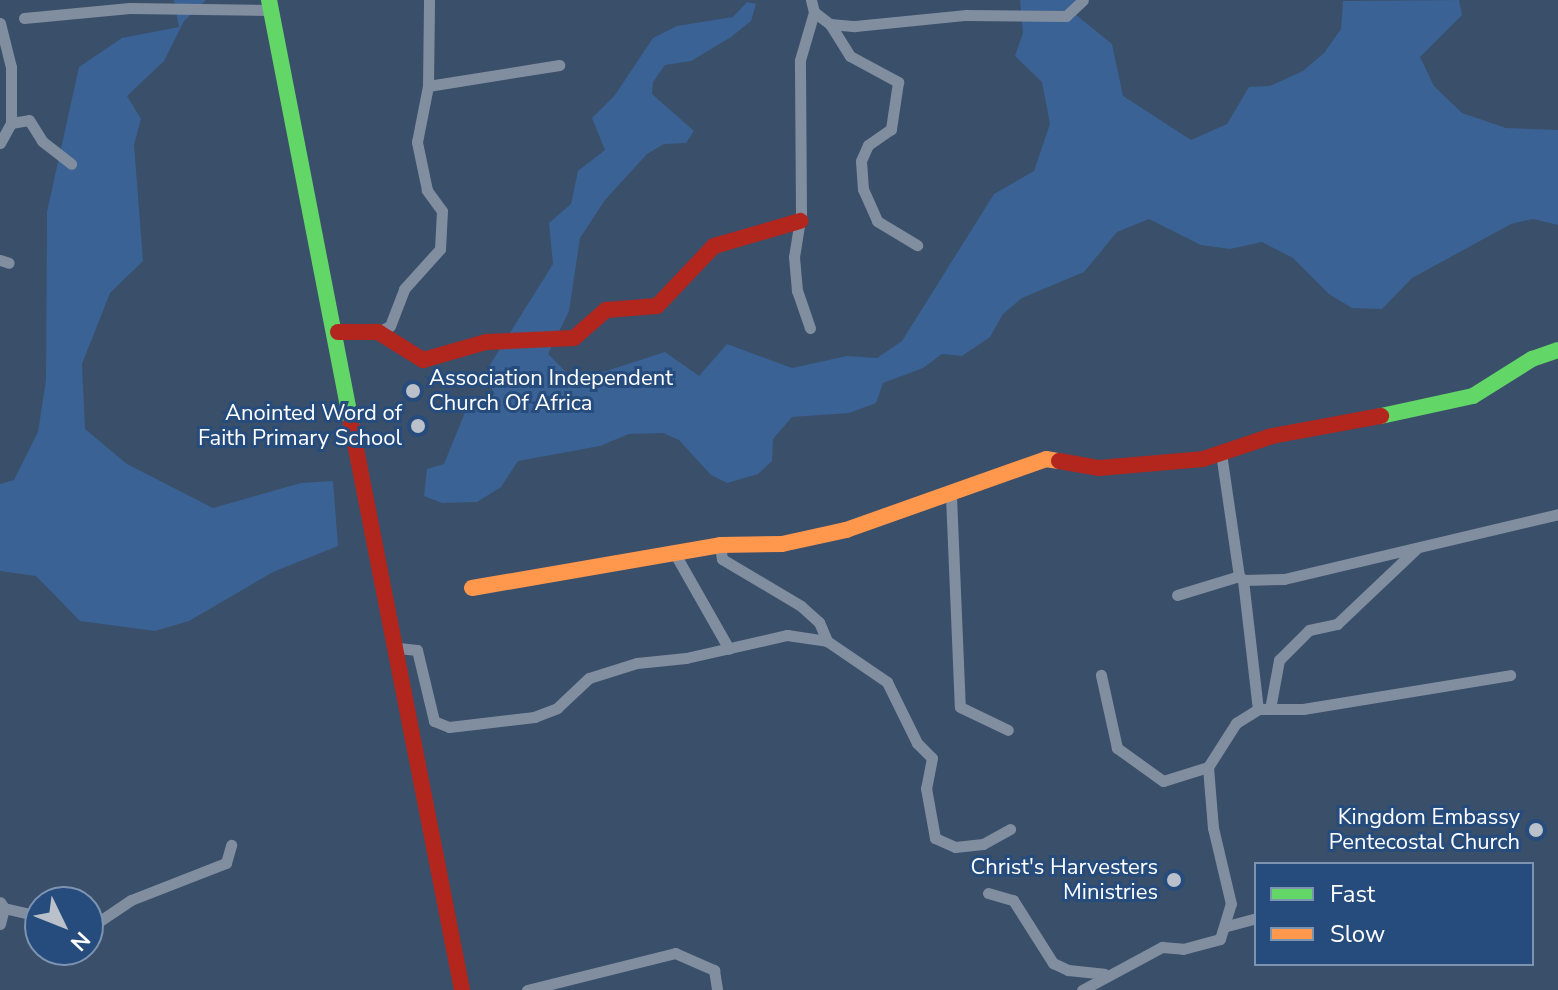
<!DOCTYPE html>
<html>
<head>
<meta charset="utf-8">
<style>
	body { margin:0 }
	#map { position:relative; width:1558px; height:990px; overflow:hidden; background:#3a4f69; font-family:"Nunito Sans",sans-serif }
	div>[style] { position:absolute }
	.green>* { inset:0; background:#3a6294 }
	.street>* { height:11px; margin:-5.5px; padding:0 5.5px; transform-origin:5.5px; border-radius:5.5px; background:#808ea0 }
	.fast>* { height:16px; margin:-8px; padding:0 8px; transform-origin:8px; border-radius:8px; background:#63d668 }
	.slow>* { height:16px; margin:-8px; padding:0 8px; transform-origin:8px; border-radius:8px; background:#ff974d }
	.jam>* { height:16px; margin:-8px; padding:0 8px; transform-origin:8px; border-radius:8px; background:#b3261e }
	.dots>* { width:22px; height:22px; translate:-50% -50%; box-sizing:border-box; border:4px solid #264c7d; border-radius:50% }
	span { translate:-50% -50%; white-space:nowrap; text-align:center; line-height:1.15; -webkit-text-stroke:6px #264c7d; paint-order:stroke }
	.poi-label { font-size:22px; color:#fff }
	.left { translate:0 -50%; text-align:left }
	.right { translate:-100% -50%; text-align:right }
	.legend { position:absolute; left:1254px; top:862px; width:280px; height:104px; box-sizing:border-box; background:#264c7d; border:2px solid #7d94b1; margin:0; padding:10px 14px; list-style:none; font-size:24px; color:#fff }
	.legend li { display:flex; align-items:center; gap:16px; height:40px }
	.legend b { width:40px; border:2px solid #7d94b1 }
	.north { position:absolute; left:24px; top:886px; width:80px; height:80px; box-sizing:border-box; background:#264c7d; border:2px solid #7d94b1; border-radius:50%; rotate:133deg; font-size:22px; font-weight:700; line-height:32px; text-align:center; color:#fff }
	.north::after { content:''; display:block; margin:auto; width:28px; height:36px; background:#bac1ca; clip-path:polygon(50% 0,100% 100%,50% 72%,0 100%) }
</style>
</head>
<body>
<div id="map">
	<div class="green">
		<div style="clip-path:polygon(174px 0,206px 0,184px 21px,164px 61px,127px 96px,141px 119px,134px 145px,143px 261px,110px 293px,82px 364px,85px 429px,127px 464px,213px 508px,301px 483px,333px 481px,338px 546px,273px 572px,189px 621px,155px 631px,80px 621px,36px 576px,0 571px,0 484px,14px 480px,38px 432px,46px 380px,47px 212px,79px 67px,122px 38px,179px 27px)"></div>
		<div style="clip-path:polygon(1020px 0,1076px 0,1075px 14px,1112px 44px,1123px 96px,1191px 140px,1227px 124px,1249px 87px,1270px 86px,1303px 71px,1324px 53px,1341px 29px,1343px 1px,1459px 0,1462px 15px,1420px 57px,1434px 86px,1462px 113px,1506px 128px,1558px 130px,1558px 225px,1533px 219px,1511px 224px,1412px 278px,1382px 309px,1352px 308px,1329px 294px,1293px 258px,1262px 242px,1230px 249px,1201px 245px,1149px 219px,1117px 232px,1084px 272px,1022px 298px,1003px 314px,990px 337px,962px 356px,942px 354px,923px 368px,883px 383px,876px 403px,849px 413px,792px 417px,773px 439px,772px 461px,758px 474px,727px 483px,711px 475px,679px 440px,663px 433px,629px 434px,600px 446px,518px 461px,501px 487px,477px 502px,442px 503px,424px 496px,427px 469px,444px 464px,466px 410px,495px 394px,483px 376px,553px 264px,549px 223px,571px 204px,578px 171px,605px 150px,592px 118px,615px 95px,653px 38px,677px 26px,733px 17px,747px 2px,756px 4px,751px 21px,731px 37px,691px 61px,665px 65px,653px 82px,652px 94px,694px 131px,686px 143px,664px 144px,647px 154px,605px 200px,580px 238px,569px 311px,548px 354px,570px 376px,597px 374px,665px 352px,699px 376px,727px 344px,792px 368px,847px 356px,877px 358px,902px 341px,994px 194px,1034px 171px,1050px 124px,1042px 82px,1015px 56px,1023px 33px)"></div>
	</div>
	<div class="street">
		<div style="left:811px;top:0;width:12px;rotate:76deg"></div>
		<div style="left:814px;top:12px;width:20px;rotate:37deg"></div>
		<div style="left:830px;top:24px;width:25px;rotate:5deg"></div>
		<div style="left:855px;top:26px;width:112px;rotate:-5.7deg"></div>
		<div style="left:966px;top:15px;width:100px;rotate:0.6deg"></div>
		<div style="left:1066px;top:16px;width:23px;rotate:-43deg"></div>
		<div style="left:24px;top:18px;width:106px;rotate:-5.4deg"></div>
		<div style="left:130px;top:8px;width:140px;rotate:0.8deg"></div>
		<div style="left:0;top:23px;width:45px;rotate:76deg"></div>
		<div style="left:11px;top:67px;width:56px;rotate:90deg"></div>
		<div style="left:830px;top:24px;width:38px;rotate:58deg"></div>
		<div style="left:850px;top:56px;width:55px;rotate:28.4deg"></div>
		<div style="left:898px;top:82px;width:48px;rotate:98.5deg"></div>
		<div style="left:891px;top:129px;width:28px;rotate:145deg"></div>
		<div style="left:868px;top:145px;width:17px;rotate:114deg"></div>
		<div style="left:861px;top:161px;width:28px;rotate:86deg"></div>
		<div style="left:863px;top:189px;width:35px;rotate:66deg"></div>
		<div style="left:877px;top:221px;width:47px;rotate:31deg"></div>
		<div style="left:428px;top:86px;width:133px;rotate:-9.1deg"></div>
		<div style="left:0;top:143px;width:23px;rotate:-61deg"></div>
		<div style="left:11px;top:123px;width:18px;rotate:-9deg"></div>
		<div style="left:29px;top:120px;width:25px;rotate:58deg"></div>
		<div style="left:42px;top:141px;width:37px;rotate:38deg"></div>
		<div style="left:0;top:260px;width:9px;rotate:18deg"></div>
		<div style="left:810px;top:328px;width:39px;rotate:-109deg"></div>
		<div style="left:797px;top:291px;width:34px;rotate:-95deg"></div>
		<div style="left:794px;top:257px;width:45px;rotate:-81deg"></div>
		<div style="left:801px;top:213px;width:153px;rotate:-90.4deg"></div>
		<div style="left:800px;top:60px;width:50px;rotate:-73.7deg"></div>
		<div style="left:378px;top:332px;width:13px;rotate:-27deg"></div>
		<div style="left:390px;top:326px;width:40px;rotate:-69deg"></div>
		<div style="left:404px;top:289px;width:54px;rotate:-48deg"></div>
		<div style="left:440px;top:249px;width:38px;rotate:-87deg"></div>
		<div style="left:442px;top:211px;width:26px;rotate:-126deg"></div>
		<div style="left:427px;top:190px;width:49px;rotate:-101.8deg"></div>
		<div style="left:417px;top:142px;width:57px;rotate:-78.9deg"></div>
		<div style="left:428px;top:86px;width:86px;rotate:-89.3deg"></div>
		<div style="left:1221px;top:453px;width:124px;rotate:81.7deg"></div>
		<div style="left:951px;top:496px;width:211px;rotate:87.6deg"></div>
		<div style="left:960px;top:707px;width:53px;rotate:25.6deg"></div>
		<div style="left:720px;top:545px;width:14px;rotate:82deg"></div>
		<div style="left:722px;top:559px;width:92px;rotate:30.7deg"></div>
		<div style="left:801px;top:606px;width:24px;rotate:42deg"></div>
		<div style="left:819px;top:622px;width:21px;rotate:67deg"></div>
		<div style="left:827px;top:641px;width:73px;rotate:34.3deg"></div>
		<div style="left:887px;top:682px;width:68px;rotate:63.8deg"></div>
		<div style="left:917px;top:743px;width:21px;rotate:45deg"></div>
		<div style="left:932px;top:758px;width:31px;rotate:101deg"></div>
		<div style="left:926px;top:788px;width:51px;rotate:79.8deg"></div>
		<div style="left:935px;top:838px;width:22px;rotate:24deg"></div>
		<div style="left:955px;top:847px;width:28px;rotate:-6deg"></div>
		<div style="left:983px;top:844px;width:31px;rotate:-29deg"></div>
		<div style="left:675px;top:554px;width:109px;rotate:60.4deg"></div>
		<div style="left:1243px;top:580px;width:41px;rotate:-1.4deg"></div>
		<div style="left:1284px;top:579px;width:282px;rotate:-13.3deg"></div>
		<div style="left:1177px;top:595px;width:65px;rotate:-17deg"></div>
		<div style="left:1239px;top:576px;width:6px;rotate:45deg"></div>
		<div style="left:1243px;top:580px;width:130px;rotate:83.4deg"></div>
		<div style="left:1258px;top:709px;width:45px"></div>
		<div style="left:1303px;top:709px;width:210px;rotate:-9.3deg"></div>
		<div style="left:398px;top:648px;width:19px;rotate:6deg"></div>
		<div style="left:417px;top:650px;width:73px;rotate:76.5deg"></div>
		<div style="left:434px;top:721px;width:16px;rotate:22deg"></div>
		<div style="left:449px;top:727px;width:86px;rotate:-6.7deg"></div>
		<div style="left:534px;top:717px;width:25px;rotate:-21deg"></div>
		<div style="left:557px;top:708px;width:44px;rotate:-43.2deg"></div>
		<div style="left:589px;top:678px;width:50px;rotate:-17.4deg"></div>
		<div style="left:637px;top:663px;width:49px;rotate:-5.8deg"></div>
		<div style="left:686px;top:658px;width:104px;rotate:-12.8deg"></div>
		<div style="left:787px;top:635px;width:40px;rotate:8.5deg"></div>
		<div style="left:1270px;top:709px;width:50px;rotate:-79.6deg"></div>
		<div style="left:1279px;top:660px;width:42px;rotate:-45deg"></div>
		<div style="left:1309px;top:630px;width:29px;rotate:-12deg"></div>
		<div style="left:1337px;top:624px;width:109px;rotate:-43.5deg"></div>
		<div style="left:1208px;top:767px;width:52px;rotate:-57.5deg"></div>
		<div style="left:1236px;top:723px;width:26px;rotate:-32deg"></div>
		<div style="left:988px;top:893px;width:26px;rotate:16deg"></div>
		<div style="left:1013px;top:900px;width:75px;rotate:57.6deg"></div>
		<div style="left:1053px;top:963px;width:17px;rotate:25deg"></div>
		<div style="left:1068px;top:970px;width:36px;rotate:6deg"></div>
		<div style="left:4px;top:908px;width:37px;rotate:13deg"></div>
		<div style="left:0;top:924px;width:16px;rotate:-76deg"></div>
		<div style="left:4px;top:908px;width:7px;rotate:-124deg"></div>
		<div style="left:1227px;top:926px;width:30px;rotate:-15deg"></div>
		<div style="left:88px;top:929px;width:52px;rotate:-34deg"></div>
		<div style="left:131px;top:900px;width:102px;rotate:-21.3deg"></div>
		<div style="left:226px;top:863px;width:19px;rotate:-74deg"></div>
		<div style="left:527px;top:990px;width:153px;rotate:-14deg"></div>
		<div style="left:675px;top:953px;width:43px;rotate:23.6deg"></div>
		<div style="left:714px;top:970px;width:20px;rotate:81deg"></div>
		<div style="left:1082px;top:990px;width:91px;rotate:-28.3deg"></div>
		<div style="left:1162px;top:947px;width:21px;rotate:5deg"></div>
		<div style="left:1183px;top:949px;width:38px;rotate:-15deg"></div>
		<div style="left:1220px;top:939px;width:37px;rotate:-73deg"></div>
		<div style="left:1231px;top:904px;width:78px;rotate:-103.3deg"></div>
		<div style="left:1213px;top:828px;width:61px;rotate:-94.7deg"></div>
		<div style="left:1208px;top:767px;width:47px;rotate:162.7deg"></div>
		<div style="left:1163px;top:781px;width:57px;rotate:-144.3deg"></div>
		<div style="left:1117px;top:748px;width:75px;rotate:-102.4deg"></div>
	</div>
	<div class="fast">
		<div style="left:269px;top:0;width:431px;rotate:79deg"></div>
		<div style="left:1381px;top:416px;width:94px;rotate:-12.3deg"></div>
		<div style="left:1473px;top:396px;width:70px;rotate:-32.1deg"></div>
		<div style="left:1532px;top:359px;width:28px;rotate:-19deg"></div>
	</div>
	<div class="slow">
		<div style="left:472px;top:588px;width:252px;rotate:-9.8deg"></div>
		<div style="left:720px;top:545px;width:62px;rotate:-0.9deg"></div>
		<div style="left:782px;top:544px;width:66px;rotate:-12.3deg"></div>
		<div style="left:846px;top:530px;width:212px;rotate:-19.5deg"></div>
		<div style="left:1046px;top:459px;width:13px;rotate:9deg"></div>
	</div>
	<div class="jam">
		<div style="left:338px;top:332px;width:40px"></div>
		<div style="left:378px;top:332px;width:53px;rotate:31.9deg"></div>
		<div style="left:423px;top:360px;width:66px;rotate:-15.9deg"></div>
		<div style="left:486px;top:342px;width:88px;rotate:-2.6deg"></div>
		<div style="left:574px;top:338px;width:43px;rotate:-41.2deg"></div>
		<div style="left:606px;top:310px;width:51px;rotate:-4.5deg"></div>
		<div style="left:657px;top:306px;width:83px;rotate:-46.5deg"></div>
		<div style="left:714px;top:246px;width:90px;rotate:-16.2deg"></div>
		<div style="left:351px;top:423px;width:578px;rotate:78.92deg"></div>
		<div style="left:1059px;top:461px;width:41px;rotate:9.9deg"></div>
		<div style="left:1099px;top:468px;width:104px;rotate:-4.9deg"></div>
		<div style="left:1203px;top:459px;width:73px;rotate:-18.4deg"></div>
		<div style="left:1272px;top:436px;width:111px;rotate:-10.4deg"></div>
	</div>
	<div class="dots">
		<div style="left:413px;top:391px;background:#bac1ca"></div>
		<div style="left:418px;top:426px;background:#bac1ca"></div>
		<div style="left:1536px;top:830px;background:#bac1ca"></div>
		<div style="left:1174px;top:880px;background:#bac1ca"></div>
	</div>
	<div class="poi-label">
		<span class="left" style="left:429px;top:391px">Association Independent<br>Church Of Africa</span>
		<span class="right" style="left:402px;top:426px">Anointed Word of<br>Faith Primary School</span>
		<span class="right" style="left:1520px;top:830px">Kingdom Embassy<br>Pentecostal Church</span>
		<span class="right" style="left:1158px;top:880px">Christ's Harvesters<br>Ministries</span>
	</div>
	<ul class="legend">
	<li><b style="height:10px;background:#63d668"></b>Fast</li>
	<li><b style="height:10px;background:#ff974d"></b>Slow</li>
	</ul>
	<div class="north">N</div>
</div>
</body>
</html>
